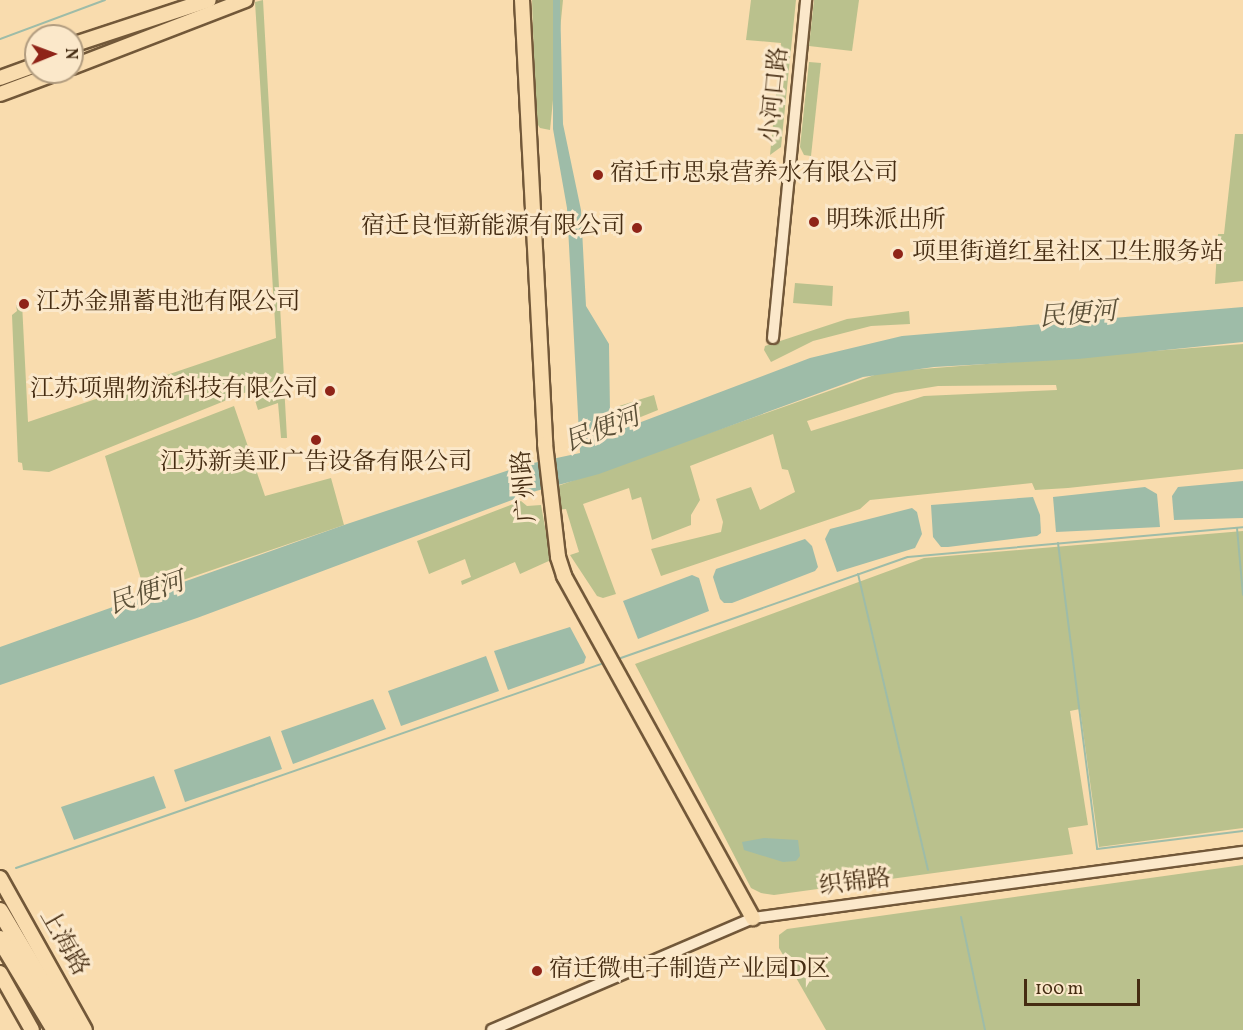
<!DOCTYPE html>
<html>
<head>
<meta charset="utf-8">
<style>
	body { margin:0 }
	#map { position:relative; width:1243px; height:1030px; overflow:hidden; background:#f9dcae; font-family:Vollkorn,"Noto Serif SC",serif }
	div>[style] { position:absolute }
	.green>* { inset:0; background:#bac18d }
	.water>* { inset:0; background:#9ebca8 }
	.stream>* { height:2px; margin:-1px; padding:0 1px; transform-origin:1px; border-radius:1px; background:#9ebca8 }
	.roads { filter:drop-shadow(2px 0 #725839) drop-shadow(-2px 0 #725839) drop-shadow(0 2px #725839) drop-shadow(0 -2px #725839) }
	.minor>* { height:10px; margin:-5px; padding:0 5px; transform-origin:5px; border-radius:5px; background:#fbe8ca }
	.major>* { height:14px; margin:-7px; padding:0 7px; transform-origin:7px; border-radius:7px; background:#f9dcae }
	.highway>* { height:16px; margin:-8px; padding:0 8px; transform-origin:8px; border-radius:8px; background:#f9dcae }
	.dots>* { width:16px; height:16px; translate:-50% -50%; box-sizing:border-box; border:3px solid #fbe8ca; border-radius:50% }
	span { translate:-50% -50%; white-space:nowrap; text-align:center; line-height:1.15; -webkit-text-stroke:6px #fbe8ca; paint-order:stroke }
	.street-label { font-size:24px; color:#452c12 }
	.poi-label { font-size:24px; color:#452c12 }
	.left { translate:0 -50%; text-align:left }
	.right { translate:-100% -50%; text-align:right }
	.water-label { font-size:26px; color:#5b5038; font-style:italic }
	.north { position:absolute; left:24px; top:24px; width:60px; height:60px; box-sizing:border-box; background:#fbe8ca; border:2px solid #b29d80; border-radius:50%; rotate:89deg; font-size:16px; font-weight:700; line-height:24px; text-align:center; color:#452c12 }
	.north::after { content:''; display:block; margin:auto; width:21px; height:27px; background:#8f2418; clip-path:polygon(50% 0,100% 100%,50% 72%,0 100%) }
	.scale { position:absolute; left:1024px; top:979px; width:116px; height:27px; box-sizing:border-box; border:3px solid #452c12; border-top:0; padding-left:8px; font-size:18px; line-height:21px; white-space:nowrap; color:#452c12; -webkit-text-stroke:4px #fbe8ca; paint-order:stroke }
</style>
</head>
<body>
<div id="map">
	<div class="green">
		<div style="clip-path:polygon(263px 0,284px 377px,49px 472px,23px 470px,22px 463px,18px 462px,12px 315px,17px 311px,16px 305px,22px 303px,28px 422px,276px 338px,255px 2px)"></div>
		<div style="clip-path:polygon(532px 0,563px 0,550px 130px,540px 128px,536px 122px)"></div>
		<div style="clip-path:polygon(751px 0,796px 0,781px 147px,770px 155px,781px 43px,746px 40px)"></div>
		<div style="clip-path:polygon(814px 0,859px 0,852px 51px,809px 46px)"></div>
		<div style="clip-path:polygon(809px 62px,821px 63px,811px 156px,804px 155px,800px 147px)"></div>
		<div style="clip-path:polygon(1235px 134px,1243px 134px,1243px 281px,1215px 284px,1218px 234px,1224px 234px)"></div>
		<div style="clip-path:polygon(795px 283px,833px 286px,832px 306px,793px 303px)"></div>
		<div style="clip-path:polygon(909px 311px,910px 324px,871px 326px,813px 341px,771px 362px,764px 350px,765px 346px,847px 319px)"></div>
		<div style="clip-path:polygon(evenodd,1243px 344px,1243px 469px,1068px 488px,1035px 490px,1032px 483px,870px 500px,860px 509px,661px 576px,651px 549px,721px 532px,723px 522px,716px 499px,751px 487px,760px 510px,795px 492px,788px 470px,782px 469px,773px 434px,690px 466px,700px 500px,691px 515px,691px 525px,652px 540px,641px 497px,632px 500px,629px 488px,583px 504px,616px 594px,603px 598px,597px 596px,570px 555px,579px 552px,566px 509px,554px 510px,552px 488px,883px 372px,1243px 344px,1056px 385px,1057px 390px,924px 396px,811px 431px,807px 421px,895px 393px,938px 386px,1056px 385px)"></div>
		<div style="clip-path:polygon(284px 384px,287px 438px,281px 438px,278px 403px,258px 410px,254px 397px)"></div>
		<div style="clip-path:polygon(654px 395px,658px 410px,621px 425px,616px 407px)"></div>
		<div style="clip-path:polygon(234px 406px,265px 496px,331px 478px,344px 525px,145px 593px,105px 456px)"></div>
		<div style="clip-path:polygon(521px 501px,527px 506px,541px 505px,551px 560px,520px 574px,515px 562px,462px 585px,461px 581px,471px 577px,465px 559px,429px 574px,417px 541px)"></div>
		<div style="clip-path:polygon(1243px 531px,1243px 828px,1099px 847px,1080px 709px,1070px 711px,1088px 825px,1068px 828px,1073px 854px,774px 895px,761px 893px,751px 888px,635px 664px,924px 558px)"></div>
		<div style="clip-path:polygon(1243px 865px,1243px 1030px,826px 1030px,779px 948px,779px 935px,787px 929px)"></div>
	</div>
	<div class="water">
		<div style="clip-path:polygon(553px 0,560px 0,563px 124px,581px 210px,586px 306px,609px 344px,610px 412px,620px 430px,810px 358px,902px 336px,1243px 307px,1243px 342px,1078px 359px,934px 367px,863px 377px,599px 474px,536px 491px,197px 618px,0 685px,0 647px,344px 525px,524px 465px,580px 453px,567px 208px,553px 129px)"></div>
		<div style="clip-path:polygon(1243px 481px,1243px 518px,1174px 520px,1172px 496px,1178px 487px)"></div>
		<div style="clip-path:polygon(1145px 487px,1157px 494px,1160px 527px,1056px 532px,1053px 497px)"></div>
		<div style="clip-path:polygon(1033px 497px,1040px 515px,1041px 533px,1037px 536px,948px 547px,941px 547px,933px 537px,931px 505px)"></div>
		<div style="clip-path:polygon(912px 508px,917px 512px,922px 534px,915px 548px,837px 572px,825px 539px,830px 529px)"></div>
		<div style="clip-path:polygon(805px 539px,812px 546px,818px 567px,815px 571px,732px 603px,724px 603px,720px 599px,713px 577px,716px 569px)"></div>
		<div style="clip-path:polygon(692px 575px,699px 578px,709px 611px,638px 639px,623px 601px)"></div>
		<div style="clip-path:polygon(570px 627px,586px 657px,584px 663px,508px 690px,494px 651px)"></div>
		<div style="clip-path:polygon(486px 656px,499px 691px,401px 726px,388px 691px)"></div>
		<div style="clip-path:polygon(373px 699px,386px 729px,293px 764px,281px 731px)"></div>
		<div style="clip-path:polygon(270px 736px,282px 769px,185px 802px,174px 770px)"></div>
		<div style="clip-path:polygon(154px 776px,166px 808px,74px 840px,61px 807px)"></div>
		<div style="clip-path:polygon(764px 838px,798px 840px,800px 856px,796px 861px,783px 862px,744px 850px,742px 842px)"></div>
	</div>
	<div class="stream">
		<div style="left:0;top:39px;width:112px;rotate:-20.4deg"></div>
		<div style="left:1237px;top:528px;width:67px;rotate:84.9deg"></div>
		<div style="left:1058px;top:543px;width:308px;rotate:82.7deg"></div>
		<div style="left:1097px;top:849px;width:147px;rotate:-7deg"></div>
		<div style="left:858px;top:574px;width:304px;rotate:76.7deg"></div>
		<div style="left:618px;top:659px;width:307px;rotate:-19.4deg"></div>
		<div style="left:908px;top:557px;width:336px;rotate:-5.1deg"></div>
		<div style="left:16px;top:868px;width:623px;rotate:-19.22deg"></div>
		<div style="left:961px;top:917px;width:116px;rotate:78deg"></div>
	</div>
	<div class="roads">
		<div class="minor">
			<div style="left:773px;top:338px;width:340px;rotate:-84.4deg"></div>
			<div style="left:492px;top:1030px;width:284px;rotate:-23.2deg"></div>
			<div style="left:753px;top:918px;width:494px;rotate:-7.7deg"></div>
		</div>
		<div class="major">
			<div style="left:522px;top:0;width:445px;rotate:87deg"></div>
			<div style="left:545px;top:444px;width:114px;rotate:83.4deg"></div>
			<div style="left:558px;top:557px;width:20px;rotate:72deg"></div>
			<div style="left:564px;top:576px;width:391px;rotate:61.1deg"></div>
			<div style="left:72px;top:45px;width:144px;rotate:-18.2deg"></div>
			<div style="left:72px;top:67px;width:186px;rotate:-21.1deg"></div>
			<div style="left:0;top:78px;width:38px;rotate:-20deg"></div>
			<div style="left:0;top:94px;width:63px;rotate:-20.4deg"></div>
			<div style="left:0;top:878px;width:174px;rotate:60.8deg"></div>
			<div style="left:0;top:973px;width:65px;rotate:60.7deg"></div>
		</div>
		<div class="highway">
			<div style="left:0;top:911px;width:139px;rotate:59.2deg"></div>
			<div style="left:0;top:939px;width:106px;rotate:58.9deg"></div>
		</div>
	</div>
	<div class="dots">
		<div style="left:598px;top:175px;background:#8f2418"></div>
		<div style="left:814px;top:222px;background:#8f2418"></div>
		<div style="left:637px;top:228px;background:#8f2418"></div>
		<div style="left:898px;top:254px;background:#8f2418"></div>
		<div style="left:24px;top:304px;background:#8f2418"></div>
		<div style="left:330px;top:391px;background:#8f2418"></div>
		<div style="left:316px;top:440px;background:#8f2418"></div>
		<div style="left:537px;top:971px;background:#8f2418"></div>
	</div>
	<div class="street-label">
		<span style="left:776px;top:95px;rotate:-84deg">小河口路</span>
		<span style="left:526px;top:486px;rotate:-95deg">广州路</span>
		<span style="left:855px;top:884px;rotate:-7deg">织锦路</span>
		<span style="left:63px;top:943px;rotate:60deg">上海路</span>
	</div>
	<div class="poi-label">
		<span class="left" style="left:610px;top:175px">宿迁市思泉营养水有限公司</span>
		<span class="left" style="left:826px;top:222px">明珠派出所</span>
		<span class="right" style="left:625px;top:228px">宿迁良恒新能源有限公司</span>
		<span class="left" style="left:912px;top:254px">项里街道红星社区卫生服务站</span>
		<span class="left" style="left:36px;top:304px">江苏金鼎蓄电池有限公司</span>
		<span class="right" style="left:318px;top:391px">江苏项鼎物流科技有限公司</span>
		<span style="left:316px;top:464px">江苏新美亚广告设备有限公司</span>
		<span class="left" style="left:549px;top:971px">宿迁微电子制造产业园D区</span>
	</div>
	<div class="water-label">
		<span style="left:1078px;top:316px;rotate:-5deg">民便河</span>
		<span style="left:603px;top:431px;rotate:-21deg">民便河</span>
		<span style="left:147px;top:595px;rotate:-19deg">民便河</span>
	</div>
	<div class="north">N</div>
	<div class="scale">100 m</div>
</div>
</body>
</html>
